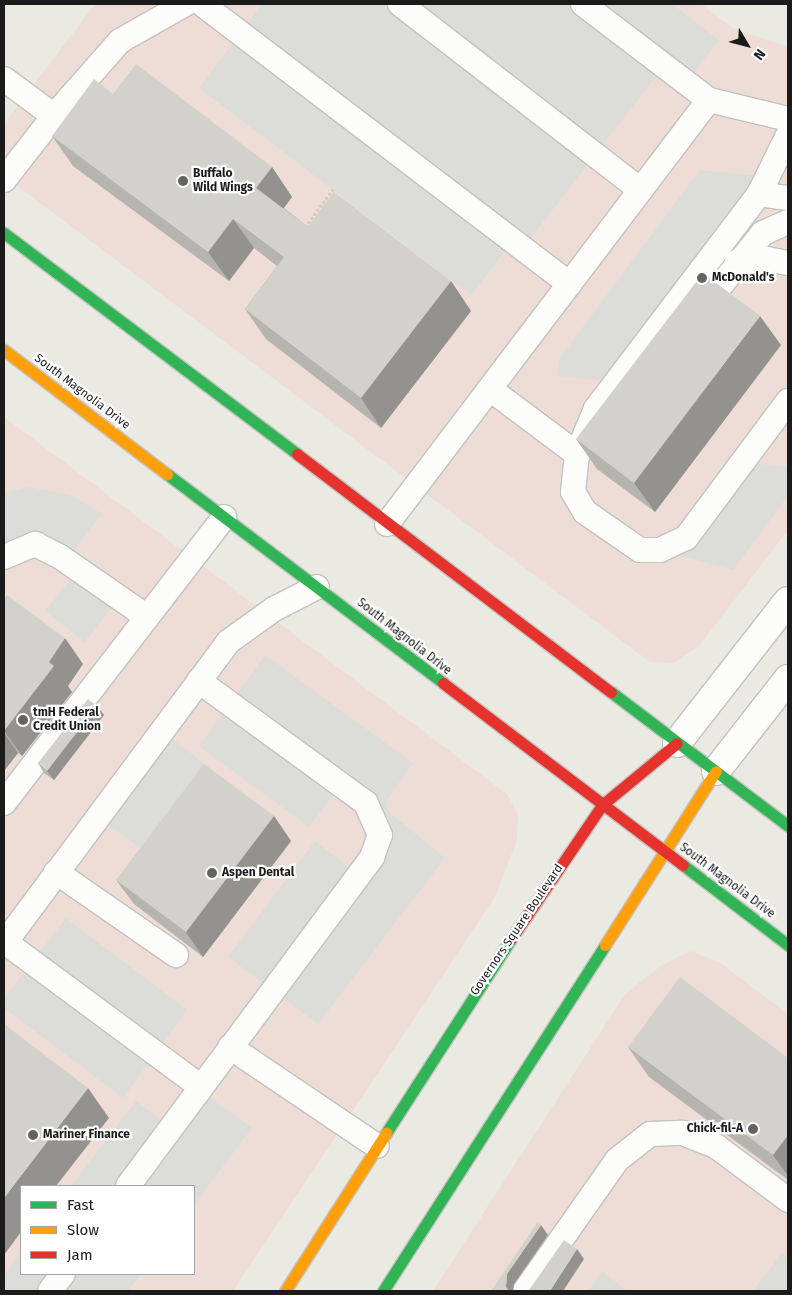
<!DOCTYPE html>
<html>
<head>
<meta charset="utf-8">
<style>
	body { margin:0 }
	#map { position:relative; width:792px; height:1295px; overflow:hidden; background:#eae9e2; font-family:"Fira Sans",sans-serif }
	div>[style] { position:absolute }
	.commercial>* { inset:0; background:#eeddd6 }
	.parking>* { inset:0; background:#dcdcd9 }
	.path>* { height:3px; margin-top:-1.5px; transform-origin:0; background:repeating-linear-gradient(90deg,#d6c8c3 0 2.5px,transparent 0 5px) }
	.roads { filter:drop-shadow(1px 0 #c2c2bf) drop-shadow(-1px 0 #c2c2bf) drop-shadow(0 1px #c2c2bf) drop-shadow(0 -1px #c2c2bf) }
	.lane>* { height:24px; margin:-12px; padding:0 12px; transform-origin:12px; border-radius:12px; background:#fcfcfb }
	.street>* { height:28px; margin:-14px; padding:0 14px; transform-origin:14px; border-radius:14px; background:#fcfcfb }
	.fast>* { height:11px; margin:-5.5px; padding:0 5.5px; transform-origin:5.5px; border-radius:5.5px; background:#30b455 }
	.slow>* { height:11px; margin:-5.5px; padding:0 5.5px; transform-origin:5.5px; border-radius:5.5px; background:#ff9f0a }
	.jam>* { height:11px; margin:-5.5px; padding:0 5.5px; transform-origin:5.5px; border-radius:5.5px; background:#e5322d }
	.wall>* { inset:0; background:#b5b4af }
	.shaded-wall>* { inset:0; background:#94928e }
	.building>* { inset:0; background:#d3d1cb }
	.dots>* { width:14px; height:14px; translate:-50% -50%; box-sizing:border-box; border:2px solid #fff; border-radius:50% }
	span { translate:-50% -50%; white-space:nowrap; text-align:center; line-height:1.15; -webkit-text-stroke:4.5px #fff; paint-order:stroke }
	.poi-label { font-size:12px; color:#1b1b1b; font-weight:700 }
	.left { translate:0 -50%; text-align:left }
	.right { translate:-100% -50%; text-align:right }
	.street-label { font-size:12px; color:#1b1b1b }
	.frame { position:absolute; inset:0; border:5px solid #1b1b1b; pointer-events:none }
	.legend { position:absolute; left:20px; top:1185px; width:175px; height:90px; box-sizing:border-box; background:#fff; border:1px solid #a4a4a4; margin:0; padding:6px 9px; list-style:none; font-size:15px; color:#1b1b1b }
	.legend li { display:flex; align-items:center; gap:10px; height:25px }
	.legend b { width:25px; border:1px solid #a4a4a4 }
	.north { position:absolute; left:722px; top:20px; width:50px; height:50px; -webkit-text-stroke:4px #fff; paint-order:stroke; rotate:127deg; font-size:14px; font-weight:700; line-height:20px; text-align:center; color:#1b1b1b }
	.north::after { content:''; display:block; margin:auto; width:18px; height:22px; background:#1b1b1b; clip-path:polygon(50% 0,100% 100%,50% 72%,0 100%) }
</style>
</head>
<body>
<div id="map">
	<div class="commercial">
		<div style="clip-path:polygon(95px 4px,701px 4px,734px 29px,788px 47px,788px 530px,699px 646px,673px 663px,650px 662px,4px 176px,4px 124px)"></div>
		<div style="clip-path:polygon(evenodd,4px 417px,507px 794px,518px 815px,517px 840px,496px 895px,233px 1291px,4px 1291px,4px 417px,21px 1186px,194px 1186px,194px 1274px,21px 1274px,21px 1186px)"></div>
		<div style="clip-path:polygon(691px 951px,719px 962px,788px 1014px,788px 1291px,433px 1291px,626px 993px,662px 965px)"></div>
	</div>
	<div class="parking">
		<div style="clip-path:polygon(262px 4px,672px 4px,719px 40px,686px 82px,664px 66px,523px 248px,513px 241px,471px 295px,199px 88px)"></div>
		<div style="clip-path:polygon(700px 170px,770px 177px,616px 382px,557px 376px,559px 359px)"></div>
		<div style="clip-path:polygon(742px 462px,788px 467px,788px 496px,733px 570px,660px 550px)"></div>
		<div style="clip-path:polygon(29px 487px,71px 495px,102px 514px,65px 561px,59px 556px,4px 557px,4px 493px)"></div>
		<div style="clip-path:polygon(78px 570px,119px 598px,85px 642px,45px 611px)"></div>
		<div style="clip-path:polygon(265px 655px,413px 763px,386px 801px,388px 811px,445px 858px,318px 1024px,228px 957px,315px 841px,358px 874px,380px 835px,341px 785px,309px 827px,199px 746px)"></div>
		<div style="clip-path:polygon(162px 731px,214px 771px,150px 855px,97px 817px)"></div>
		<div style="clip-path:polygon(66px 918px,187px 1010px,123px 1098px,4px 1008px,4px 998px)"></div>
		<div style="clip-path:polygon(199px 1090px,252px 1128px,194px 1205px,194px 1186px,71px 1186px,136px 1101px,171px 1128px)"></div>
		<div style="clip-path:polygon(21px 1252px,21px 1274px,141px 1274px,128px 1291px,4px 1291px,4px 1275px)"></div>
		<div style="clip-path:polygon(782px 1253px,788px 1258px,788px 1291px,753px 1291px)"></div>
		<div style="clip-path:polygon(602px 1272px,603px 1272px,627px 1291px,588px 1291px)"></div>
	</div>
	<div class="path">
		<div style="left:305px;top:227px;width:47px;rotate:-53.6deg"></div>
	</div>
	<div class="roads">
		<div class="lane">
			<div style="left:202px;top:4px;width:462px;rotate:37.3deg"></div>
			<div style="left:400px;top:4px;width:304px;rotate:37.7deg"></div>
			<div style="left:583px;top:4px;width:158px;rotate:37.3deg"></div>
			<div style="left:709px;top:100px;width:81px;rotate:13.5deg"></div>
			<div style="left:4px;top:79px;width:62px;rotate:36.5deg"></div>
			<div style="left:788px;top:135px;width:66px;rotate:116.2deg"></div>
			<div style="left:759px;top:194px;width:270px;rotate:127.2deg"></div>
			<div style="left:596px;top:409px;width:49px;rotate:112.9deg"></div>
			<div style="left:577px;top:454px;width:38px;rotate:96deg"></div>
			<div style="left:573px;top:492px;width:23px;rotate:59deg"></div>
			<div style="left:585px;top:512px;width:67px;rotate:34.6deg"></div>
			<div style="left:640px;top:550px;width:20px"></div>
			<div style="left:660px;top:550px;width:29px;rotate:-25deg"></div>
			<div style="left:686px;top:538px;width:171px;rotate:-53.3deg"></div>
			<div style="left:4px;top:180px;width:81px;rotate:-52deg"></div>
			<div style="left:54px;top:116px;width:100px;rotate:-48.7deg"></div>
			<div style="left:120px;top:41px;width:75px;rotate:-29.6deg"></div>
			<div style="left:759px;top:194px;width:29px;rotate:8deg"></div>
			<div style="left:737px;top:262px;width:30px;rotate:-6deg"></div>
			<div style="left:767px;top:259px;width:21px;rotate:11deg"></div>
			<div style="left:701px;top:310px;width:99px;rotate:-51.2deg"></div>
			<div style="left:763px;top:233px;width:27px;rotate:-24deg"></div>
			<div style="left:490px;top:389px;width:109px;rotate:36.8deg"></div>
			<div style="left:577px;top:454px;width:15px;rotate:-42deg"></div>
			<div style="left:387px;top:524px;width:532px;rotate:-52.79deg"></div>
			<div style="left:4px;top:557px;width:34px;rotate:-23deg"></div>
			<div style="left:35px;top:544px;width:27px;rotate:27deg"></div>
			<div style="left:59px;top:556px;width:107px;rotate:34.7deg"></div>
			<div style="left:4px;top:803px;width:361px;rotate:-52.4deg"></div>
			<div style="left:56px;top:872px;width:146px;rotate:34.7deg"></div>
			<div style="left:5px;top:942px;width:244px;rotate:36.5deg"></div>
			<div style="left:4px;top:944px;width:376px;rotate:-53.4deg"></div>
			<div style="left:228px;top:642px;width:57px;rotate:-35.7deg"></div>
			<div style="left:274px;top:609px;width:48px;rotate:-27.1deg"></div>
			<div style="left:230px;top:1047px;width:177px;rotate:34deg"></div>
			<div style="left:128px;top:1186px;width:410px;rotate:-53.4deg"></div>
			<div style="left:372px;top:857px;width:23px;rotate:-70deg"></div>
			<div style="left:380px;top:835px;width:35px;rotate:-114deg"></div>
			<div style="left:366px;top:803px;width:207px;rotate:-143.9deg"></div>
			<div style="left:50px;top:1291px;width:21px;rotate:-53deg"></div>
			<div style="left:525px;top:1291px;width:160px;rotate:-54.9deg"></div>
			<div style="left:617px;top:1160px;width:42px;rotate:-38.2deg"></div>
			<div style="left:650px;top:1134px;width:33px;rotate:-2deg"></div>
			<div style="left:683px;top:1133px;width:37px;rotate:22deg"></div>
			<div style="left:717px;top:1147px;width:89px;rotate:36.7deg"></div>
		</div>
		<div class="street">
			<div style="left:677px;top:743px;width:180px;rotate:-52deg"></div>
			<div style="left:716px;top:771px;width:117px;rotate:-52deg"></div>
		</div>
		<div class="fast">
			<div style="left:4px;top:233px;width:367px;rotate:37deg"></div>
			<div style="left:167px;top:474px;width:346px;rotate:37.1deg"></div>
			<div style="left:611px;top:692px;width:222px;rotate:37.1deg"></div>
			<div style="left:683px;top:865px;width:132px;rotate:37.3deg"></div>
			<div style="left:386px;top:1133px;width:231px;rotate:-57.2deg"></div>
			<div style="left:383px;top:1291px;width:411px;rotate:-57.3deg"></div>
		</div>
		<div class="slow">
			<div style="left:4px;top:350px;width:205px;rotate:37.3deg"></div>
			<div style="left:605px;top:945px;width:206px;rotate:-57.5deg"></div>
			<div style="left:285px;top:1291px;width:188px;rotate:-57.4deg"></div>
		</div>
		<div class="jam">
			<div style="left:297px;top:454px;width:394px;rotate:37.2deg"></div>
			<div style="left:443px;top:683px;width:301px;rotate:37.2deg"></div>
			<div style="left:511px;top:939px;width:162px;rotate:-55.8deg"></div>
			<div style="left:602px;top:805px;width:97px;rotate:-39.6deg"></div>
		</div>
	</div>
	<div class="wall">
		<div style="clip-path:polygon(113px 94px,272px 167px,292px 197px,284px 208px,308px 227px,451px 281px,471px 311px,381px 428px,266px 339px,245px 309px,277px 266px,254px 248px,229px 281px,73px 166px,52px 136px)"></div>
		<div style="clip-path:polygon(781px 345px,655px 512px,597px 469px,576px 439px)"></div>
		<div style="clip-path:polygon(4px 600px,83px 664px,68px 686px,72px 692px,22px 756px,18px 753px,4px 771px)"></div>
		<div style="clip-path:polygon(104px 715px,54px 780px,44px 773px,38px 763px)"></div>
		<div style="clip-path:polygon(274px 816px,291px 841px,203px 957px,134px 904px,116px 880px)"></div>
		<div style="clip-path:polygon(628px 1047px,788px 1058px,788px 1180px,649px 1077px)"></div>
	</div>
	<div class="shaded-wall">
		<div style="clip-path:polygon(272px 167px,292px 197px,277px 217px,256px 188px)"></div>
		<div style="clip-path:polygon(233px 219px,254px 248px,229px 281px,208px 252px)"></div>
		<div style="clip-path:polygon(451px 281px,471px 311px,381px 428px,361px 398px)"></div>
		<div style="clip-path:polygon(760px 316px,781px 345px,655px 512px,634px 483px)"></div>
		<div style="clip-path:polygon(65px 638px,83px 664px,68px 686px,72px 692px,22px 756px,4px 731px,49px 662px)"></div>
		<div style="clip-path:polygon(97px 706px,104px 715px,54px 780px,47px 771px)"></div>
		<div style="clip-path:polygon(4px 733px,18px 753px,4px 771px)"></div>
		<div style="clip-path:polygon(274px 816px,291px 841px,203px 957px,186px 932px)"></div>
		<div style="clip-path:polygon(88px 1088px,109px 1118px,56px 1186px,21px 1186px,21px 1232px,4px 1255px,4px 1198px)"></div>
		<div style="clip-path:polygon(788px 1135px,788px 1176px,773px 1155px)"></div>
		<div style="clip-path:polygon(541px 1225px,548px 1235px,514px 1284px,513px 1291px,509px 1291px,506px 1287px,507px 1274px)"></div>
		<div style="clip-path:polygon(577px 1249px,584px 1259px,563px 1291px,550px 1291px)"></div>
	</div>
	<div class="building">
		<div style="clip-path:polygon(136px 64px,272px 167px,256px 188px,308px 227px,334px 192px,451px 281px,361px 398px,245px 309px,284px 257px,233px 219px,208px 252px,52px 136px,94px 79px,113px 94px)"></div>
		<div style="clip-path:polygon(703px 273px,760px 316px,634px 483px,576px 439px)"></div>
		<div style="clip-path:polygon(7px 595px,65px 638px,49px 662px,54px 666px,4px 731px,4px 600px)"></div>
		<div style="clip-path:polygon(88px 699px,97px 706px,47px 771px,38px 763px)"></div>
		<div style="clip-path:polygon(204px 764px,274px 816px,186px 932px,116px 880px)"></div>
		<div style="clip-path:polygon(680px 977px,788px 1058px,788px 1135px,773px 1155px,628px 1047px)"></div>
		<div style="clip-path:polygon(4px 1024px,88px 1088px,4px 1198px)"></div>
		<div style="clip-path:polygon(537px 1223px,541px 1225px,507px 1274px,506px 1287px,509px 1291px,491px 1291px)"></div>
		<div style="clip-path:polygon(564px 1240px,577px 1249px,550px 1291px,526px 1291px,529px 1290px)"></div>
	</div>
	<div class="dots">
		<div style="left:183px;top:181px;background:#636361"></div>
		<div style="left:702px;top:278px;background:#636361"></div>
		<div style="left:23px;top:720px;background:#636361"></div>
		<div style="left:212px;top:873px;background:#636361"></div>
		<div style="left:753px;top:1129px;background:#636361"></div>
		<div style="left:33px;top:1135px;background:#636361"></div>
	</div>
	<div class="poi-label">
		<span class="left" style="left:193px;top:181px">Buffalo<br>Wild Wings</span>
		<span class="left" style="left:712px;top:278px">McDonald's</span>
		<span class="left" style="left:33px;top:720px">tmH Federal<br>Credit Union</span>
		<span class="left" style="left:222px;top:873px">Aspen Dental</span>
		<span class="right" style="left:743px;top:1129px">Chick-fil-A</span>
		<span class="left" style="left:43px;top:1135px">Mariner Finance</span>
	</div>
	<div class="street-label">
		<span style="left:82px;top:392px;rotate:37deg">South Magnolia Drive</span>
		<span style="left:404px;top:637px;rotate:38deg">South Magnolia Drive</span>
		<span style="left:727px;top:881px;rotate:37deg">South Magnolia Drive</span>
		<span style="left:517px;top:930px;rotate:-56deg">Governors Square Boulevard</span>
	</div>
	<div class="frame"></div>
	<ul class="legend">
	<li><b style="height:6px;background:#30b455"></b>Fast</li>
	<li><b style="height:6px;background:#ff9f0a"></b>Slow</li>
	<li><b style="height:6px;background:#e5322d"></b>Jam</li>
	</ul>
	<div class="north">N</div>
</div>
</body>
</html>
